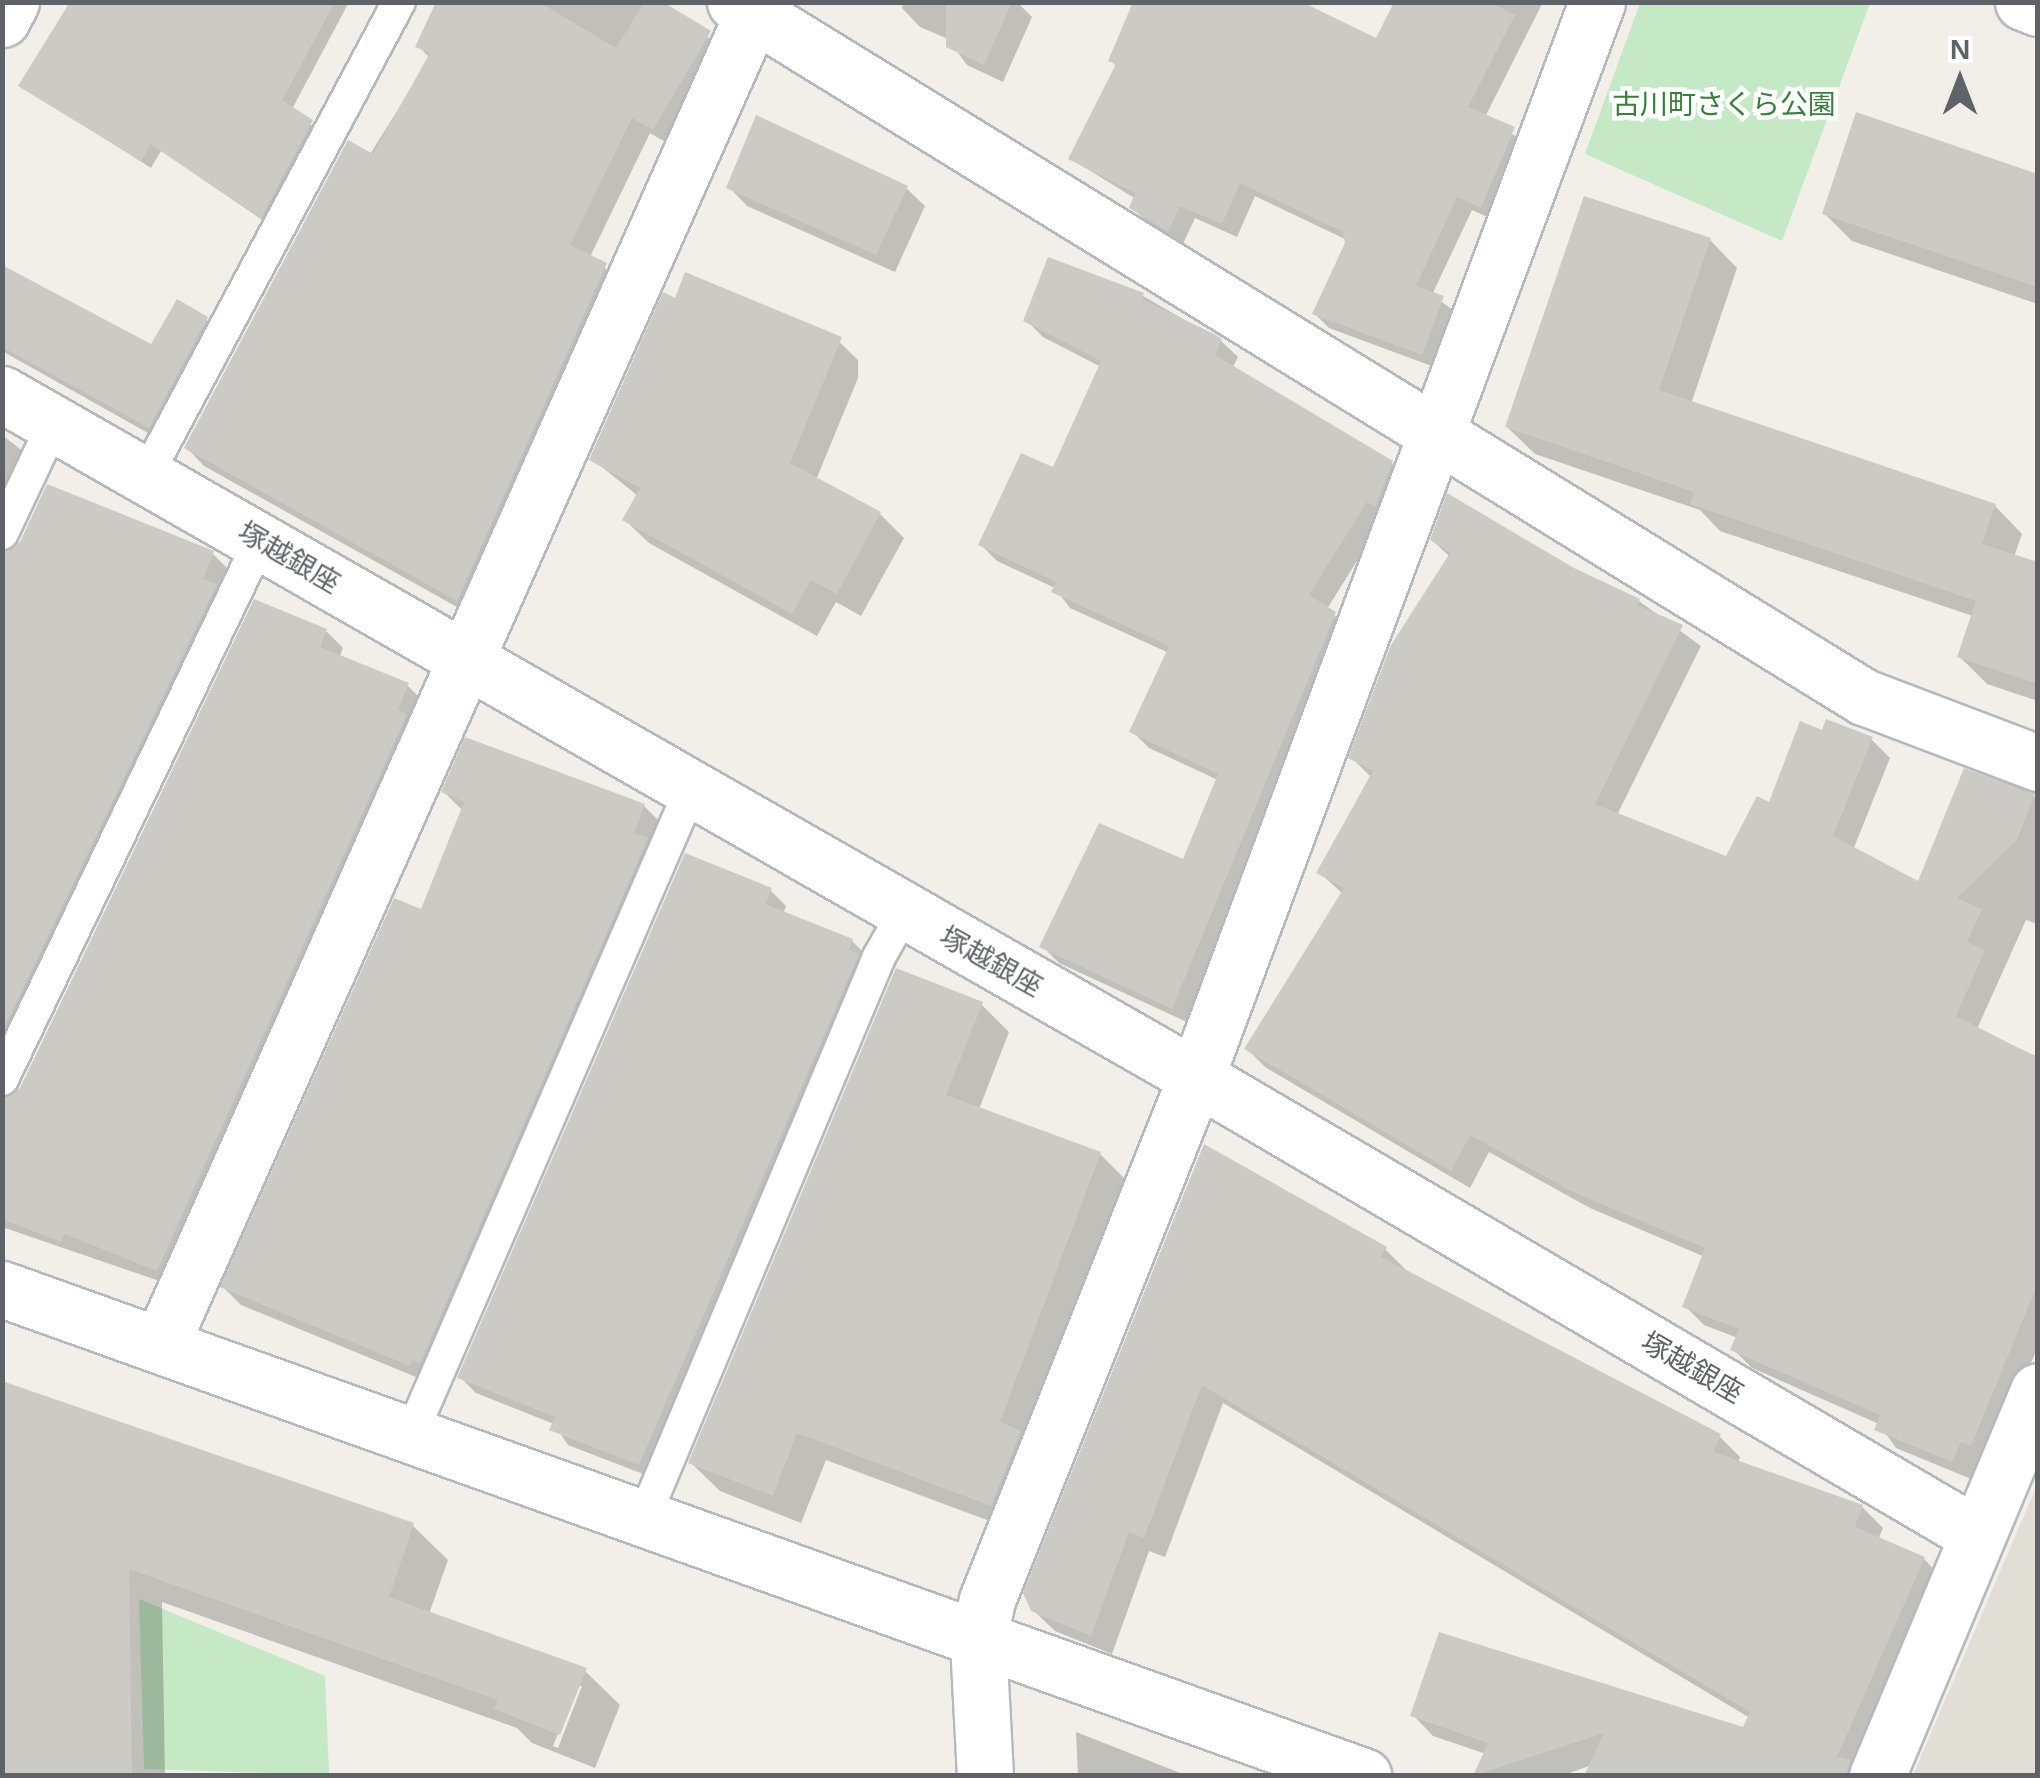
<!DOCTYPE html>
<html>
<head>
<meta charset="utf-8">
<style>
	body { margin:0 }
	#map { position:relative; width:2040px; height:1778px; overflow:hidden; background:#f1efe8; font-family:Arial,"Noto Sans JP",sans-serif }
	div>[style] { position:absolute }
	.education>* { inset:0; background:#e1ded6 }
	.green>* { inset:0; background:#c5e8c5 }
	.shadow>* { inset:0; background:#0003 }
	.building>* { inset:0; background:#cccac5 }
	.roads { filter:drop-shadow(2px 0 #b5b8bc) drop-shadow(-2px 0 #b5b8bc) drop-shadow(0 2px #b5b8bc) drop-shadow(0 -2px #b5b8bc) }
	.service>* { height:32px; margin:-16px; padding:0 16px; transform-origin:16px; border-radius:16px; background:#fff }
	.minor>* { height:55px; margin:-27.5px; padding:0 27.5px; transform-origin:27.5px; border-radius:27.5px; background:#fff }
	.tertiary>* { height:55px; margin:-27.5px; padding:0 27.5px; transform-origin:27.5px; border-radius:27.5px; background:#fff }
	span { translate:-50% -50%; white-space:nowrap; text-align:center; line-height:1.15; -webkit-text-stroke:9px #fff; paint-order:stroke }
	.park-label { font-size:28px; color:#348238 }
	.street-label { font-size:28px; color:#5f6368 }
	.frame { position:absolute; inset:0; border:5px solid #5f6368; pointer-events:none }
	.north { position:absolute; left:1910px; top:30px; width:100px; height:100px; -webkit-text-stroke:8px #fff; paint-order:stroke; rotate:0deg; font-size:28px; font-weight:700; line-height:40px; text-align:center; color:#5f6368 }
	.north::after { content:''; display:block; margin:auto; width:35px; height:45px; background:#5f6368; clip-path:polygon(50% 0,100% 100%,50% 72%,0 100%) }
</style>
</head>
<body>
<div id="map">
	<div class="education">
		<div style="clip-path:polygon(2037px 1485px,2037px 1775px,1913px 1775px)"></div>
	</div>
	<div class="green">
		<div style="clip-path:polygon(1640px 3px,1870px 3px,1782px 241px,1585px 154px)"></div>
		<div style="clip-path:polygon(139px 1599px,325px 1676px,329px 1775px,144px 1769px)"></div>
	</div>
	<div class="shadow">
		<div style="clip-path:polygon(70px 2px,349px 2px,291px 111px,320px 131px,270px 225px,161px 151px,151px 168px,22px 86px)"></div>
		<div style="clip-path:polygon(438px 2px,658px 2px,727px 51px,672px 146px,650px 133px,590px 257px,624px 283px,475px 617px,204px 466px,187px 448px,430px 58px,418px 46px)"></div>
		<div style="clip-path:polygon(904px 2px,1017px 2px,1032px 17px,1003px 82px,967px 65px,948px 39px,920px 27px,902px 8px)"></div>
		<div style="clip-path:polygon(1397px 2px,1543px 2px,1485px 117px,1528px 144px,1496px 221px,1472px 210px,1432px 295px,1457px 313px,1437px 368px,1329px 328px,1315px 314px,1347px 240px,1255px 196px,1237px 237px,1195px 218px,1183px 244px,1147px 222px,1132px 207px,1136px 199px,1071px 159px,1117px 67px,1111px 60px,1377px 41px)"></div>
		<div style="clip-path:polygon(2038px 176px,2038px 304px,1852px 241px,1824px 213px)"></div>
		<div style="clip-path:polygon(729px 187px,906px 188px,925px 206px,895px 272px,747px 206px)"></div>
		<div style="clip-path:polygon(1710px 240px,1737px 268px,1691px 404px,1995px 506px,2022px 534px,2014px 557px,2038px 565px,2038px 701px,1987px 684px,1959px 656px,1973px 616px,1720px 531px,1700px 510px,1535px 454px,1507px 427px)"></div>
		<div style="clip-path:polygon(2px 267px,152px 347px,206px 319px,221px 334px,164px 442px,2px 351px)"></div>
		<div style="clip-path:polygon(1143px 296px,1221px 341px,1238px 357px,1232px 369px,1391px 463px,1408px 479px,1327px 609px,1351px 630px,1189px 1023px,1059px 963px,1042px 946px,1185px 862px,1218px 780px,1149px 748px,1132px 731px,1169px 653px,1070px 608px,1055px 588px,997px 561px,981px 545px,1055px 471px,1101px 367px,1043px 337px,1026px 320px)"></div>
		<div style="clip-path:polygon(676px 301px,833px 336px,858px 360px,858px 378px,816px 480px,880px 514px,904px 538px,861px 616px,836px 602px,817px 636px,649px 543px,625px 520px,638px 496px,592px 459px)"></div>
		<div style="clip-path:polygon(2px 435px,28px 455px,2px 541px)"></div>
		<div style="clip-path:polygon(1432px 540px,1573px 570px,1639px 601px,1701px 646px,1617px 815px,1727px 859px,1824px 733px,1871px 739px,1890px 758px,1853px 850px,1919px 884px,2033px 795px,2038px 800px,2038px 924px,2026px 920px,1977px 1029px,2038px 1057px,2038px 1346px,1990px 1463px,1980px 1459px,1971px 1479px,1896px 1448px,1879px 1424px,1752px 1368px,1733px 1349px,1738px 1338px,1704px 1325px,1685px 1306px,1705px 1257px,1590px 1208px,1489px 1152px,1470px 1188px,1265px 1067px,1247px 1049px,1343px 894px,1319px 872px,1370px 776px,1351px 757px,1450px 557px)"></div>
		<div style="clip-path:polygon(212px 553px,229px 570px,2px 1082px,2px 555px)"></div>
		<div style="clip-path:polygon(326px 631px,343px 648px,339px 658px,407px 685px,424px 702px,174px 1286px,2px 1227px,2px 1101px,22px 1089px)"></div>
		<div style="clip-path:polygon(444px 792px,644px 806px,662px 824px,428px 1382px,241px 1305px,223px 1287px,423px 912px,463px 811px)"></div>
		<div style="clip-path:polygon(770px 890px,786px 906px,783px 914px,852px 941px,868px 957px,656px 1479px,568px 1445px,554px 1424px,476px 1393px,460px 1377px)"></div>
		<div style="clip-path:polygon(981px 1004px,1009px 1032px,979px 1109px,1100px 1154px,1128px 1182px,1019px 1532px,826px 1460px,801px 1523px,720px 1491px,691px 1463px)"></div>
		<div style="clip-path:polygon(1205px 1147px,1385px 1249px,1406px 1270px,1719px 1436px,1740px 1457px,1738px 1463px,1862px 1507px,1883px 1528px,1878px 1540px,1924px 1559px,1944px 1580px,1860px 1776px,1587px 1776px,1592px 1765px,1561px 1776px,1476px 1776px,1486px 1754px,1433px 1736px,1413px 1715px,1744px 1730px,1750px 1718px,1223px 1403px,1165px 1557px,1149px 1551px,1112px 1654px,1055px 1631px,1033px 1610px)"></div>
		<div style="clip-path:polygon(evenodd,2px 1383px,413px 1526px,448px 1560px,429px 1614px,585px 1671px,620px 1705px,595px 1768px,532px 1743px,517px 1728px,162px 1602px,165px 1776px,2px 1776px,2px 1383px,577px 1686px,582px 1686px,558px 1748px,553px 1746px,577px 1686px)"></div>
		<div style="clip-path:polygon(1076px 1732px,1188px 1776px,1078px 1776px)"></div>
	</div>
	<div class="building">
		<div style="clip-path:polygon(70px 2px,335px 2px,282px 100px,313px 120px,261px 218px,151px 144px,141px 161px,18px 86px)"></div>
		<div style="clip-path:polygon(436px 2px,539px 2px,616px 48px,644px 2px,663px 2px,711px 31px,653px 130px,632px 118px,570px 245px,607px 263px,457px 601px,184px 448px,348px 140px,373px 154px,430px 53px,415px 47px)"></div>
		<div style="clip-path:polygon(946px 2px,1012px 2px,984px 65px,946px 47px)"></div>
		<div style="clip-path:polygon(1133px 2px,1302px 2px,1376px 38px,1394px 2px,1489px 2px,1515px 15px,1468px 107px,1515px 127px,1481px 208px,1457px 197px,1416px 286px,1444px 296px,1422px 355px,1312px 314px,1345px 243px,1343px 232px,1240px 183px,1222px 224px,1180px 206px,1168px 232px,1129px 208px,1135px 193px,1068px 159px,1116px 64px,1108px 61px)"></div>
		<div style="clip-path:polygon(1856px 112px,2038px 174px,2038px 287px,1822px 214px)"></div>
		<div style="clip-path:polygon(756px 115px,908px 186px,876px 255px,726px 188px)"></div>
		<div style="clip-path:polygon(1584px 196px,1711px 238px,1659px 390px,1996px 504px,1982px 544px,2038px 562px,2038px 684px,1957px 657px,1976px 601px,1690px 504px,1694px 492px,1505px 427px)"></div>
		<div style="clip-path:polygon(1048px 257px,1144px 293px,1142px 299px,1214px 334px,1222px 339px,1215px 355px,1393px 461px,1375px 507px,1367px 502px,1309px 595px,1336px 612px,1172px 1009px,1039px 947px,1099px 823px,1183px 859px,1218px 774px,1129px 732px,1169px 646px,1051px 592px,1056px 582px,978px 545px,1021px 453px,1053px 467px,1101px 361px,1023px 321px)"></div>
		<div style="clip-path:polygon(2px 265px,151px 344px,177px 299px,208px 317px,149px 428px,2px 347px)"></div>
		<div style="clip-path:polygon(685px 272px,842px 337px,790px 463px,881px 512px,837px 594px,811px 580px,792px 614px,622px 520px,640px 488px,589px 460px,663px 292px,675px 298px)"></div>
		<div style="clip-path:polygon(47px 484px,214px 551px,203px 579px,217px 584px,2px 1032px,2px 553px,20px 542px)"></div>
		<div style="clip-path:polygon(1447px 493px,1574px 568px,1640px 599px,1637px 605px,1683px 625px,1595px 804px,1726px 856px,1757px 796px,1769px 802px,1800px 721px,1822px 730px,1826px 719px,1873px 737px,1833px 836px,1918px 881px,1964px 768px,2035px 793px,2017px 840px,1957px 898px,1982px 909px,1967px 942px,1985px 950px,1956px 1016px,2038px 1058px,2038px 1283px,1971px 1446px,1961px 1442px,1952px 1462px,1874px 1430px,1880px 1415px,1730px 1350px,1739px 1329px,1682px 1307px,1705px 1248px,1569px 1190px,1470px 1135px,1451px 1171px,1244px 1049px,1344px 888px,1316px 873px,1373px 771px,1348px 758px,1391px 645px,1450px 553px,1430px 540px)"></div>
		<div style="clip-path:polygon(254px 599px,327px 629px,320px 647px,409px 683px,398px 710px,407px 714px,157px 1271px,65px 1234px,61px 1242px,2px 1219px,2px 1099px,20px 1088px)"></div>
		<div style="clip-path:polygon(465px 737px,645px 804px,634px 833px,648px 838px,420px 1363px,412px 1360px,410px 1366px,220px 1287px,394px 898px,421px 909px,464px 802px,441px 792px)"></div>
		<div style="clip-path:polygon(685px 853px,772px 888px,765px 904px,853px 939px,849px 950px,859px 954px,639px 1465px,549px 1430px,555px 1417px,457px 1378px)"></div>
		<div style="clip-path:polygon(896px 968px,983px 1002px,946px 1095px,1101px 1152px,1000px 1422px,1021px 1431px,991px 1506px,797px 1433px,773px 1496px,688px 1463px)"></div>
		<div style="clip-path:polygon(1204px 1144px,1387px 1247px,1381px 1257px,1721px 1434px,1714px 1452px,1863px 1505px,1855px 1527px,1925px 1557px,1837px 1757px,1850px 1760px,1846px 1776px,1584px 1776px,1604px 1733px,1473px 1776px,1488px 1743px,1410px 1716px,1439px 1632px,1743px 1727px,1750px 1712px,1202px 1385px,1144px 1538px,1129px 1532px,1091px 1636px,1031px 1611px,1023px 1593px)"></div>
		<div style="clip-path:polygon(2px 1381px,414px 1523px,389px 1597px,587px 1668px,560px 1735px,494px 1709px,498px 1700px,129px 1569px,132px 1776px,2px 1776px)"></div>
	</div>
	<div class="roads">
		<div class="service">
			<div style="left:146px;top:476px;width:537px;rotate:-61.91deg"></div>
			<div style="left:2px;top:533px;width:122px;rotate:-64.7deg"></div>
			<div style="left:2px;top:1079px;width:597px;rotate:-64.38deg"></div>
			<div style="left:410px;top:1437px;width:709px;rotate:-66.55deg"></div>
			<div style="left:642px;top:1522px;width:613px;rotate:-67.24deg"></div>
			<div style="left:879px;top:957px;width:51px;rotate:-60.4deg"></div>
		</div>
		<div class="minor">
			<div style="left:735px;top:2px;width:1326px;rotate:31.62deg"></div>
			<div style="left:1864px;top:697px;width:186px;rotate:20.8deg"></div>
			<div style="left:2023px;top:2px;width:16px;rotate:22deg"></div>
			<div style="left:2px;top:19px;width:19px;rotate:-62deg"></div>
			<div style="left:161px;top:1344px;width:1469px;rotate:-66.02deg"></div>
			<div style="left:985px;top:1776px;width:135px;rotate:-93deg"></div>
			<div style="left:978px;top:1641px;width:42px;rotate:-77.6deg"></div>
			<div style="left:987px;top:1600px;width:563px;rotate:-68.22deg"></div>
			<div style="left:1196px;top:1077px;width:1147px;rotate:-69.54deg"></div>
		</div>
		<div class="tertiary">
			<div style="left:2px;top:394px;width:1376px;rotate:29.77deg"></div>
			<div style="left:1196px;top:1077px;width:905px;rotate:30.39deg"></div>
			<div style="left:2px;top:1289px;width:1446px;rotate:19.69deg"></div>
			<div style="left:1877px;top:1776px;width:417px;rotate:-67.3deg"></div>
		</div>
	</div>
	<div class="park-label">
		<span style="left:1724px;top:105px">古川町さくら公園</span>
	</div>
	<div class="street-label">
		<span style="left:289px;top:558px;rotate:30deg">塚越銀座</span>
		<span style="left:991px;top:962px;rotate:29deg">塚越銀座</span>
		<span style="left:1692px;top:1368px;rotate:30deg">塚越銀座</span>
	</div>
	<div class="frame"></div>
	<div class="north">N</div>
</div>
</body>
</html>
